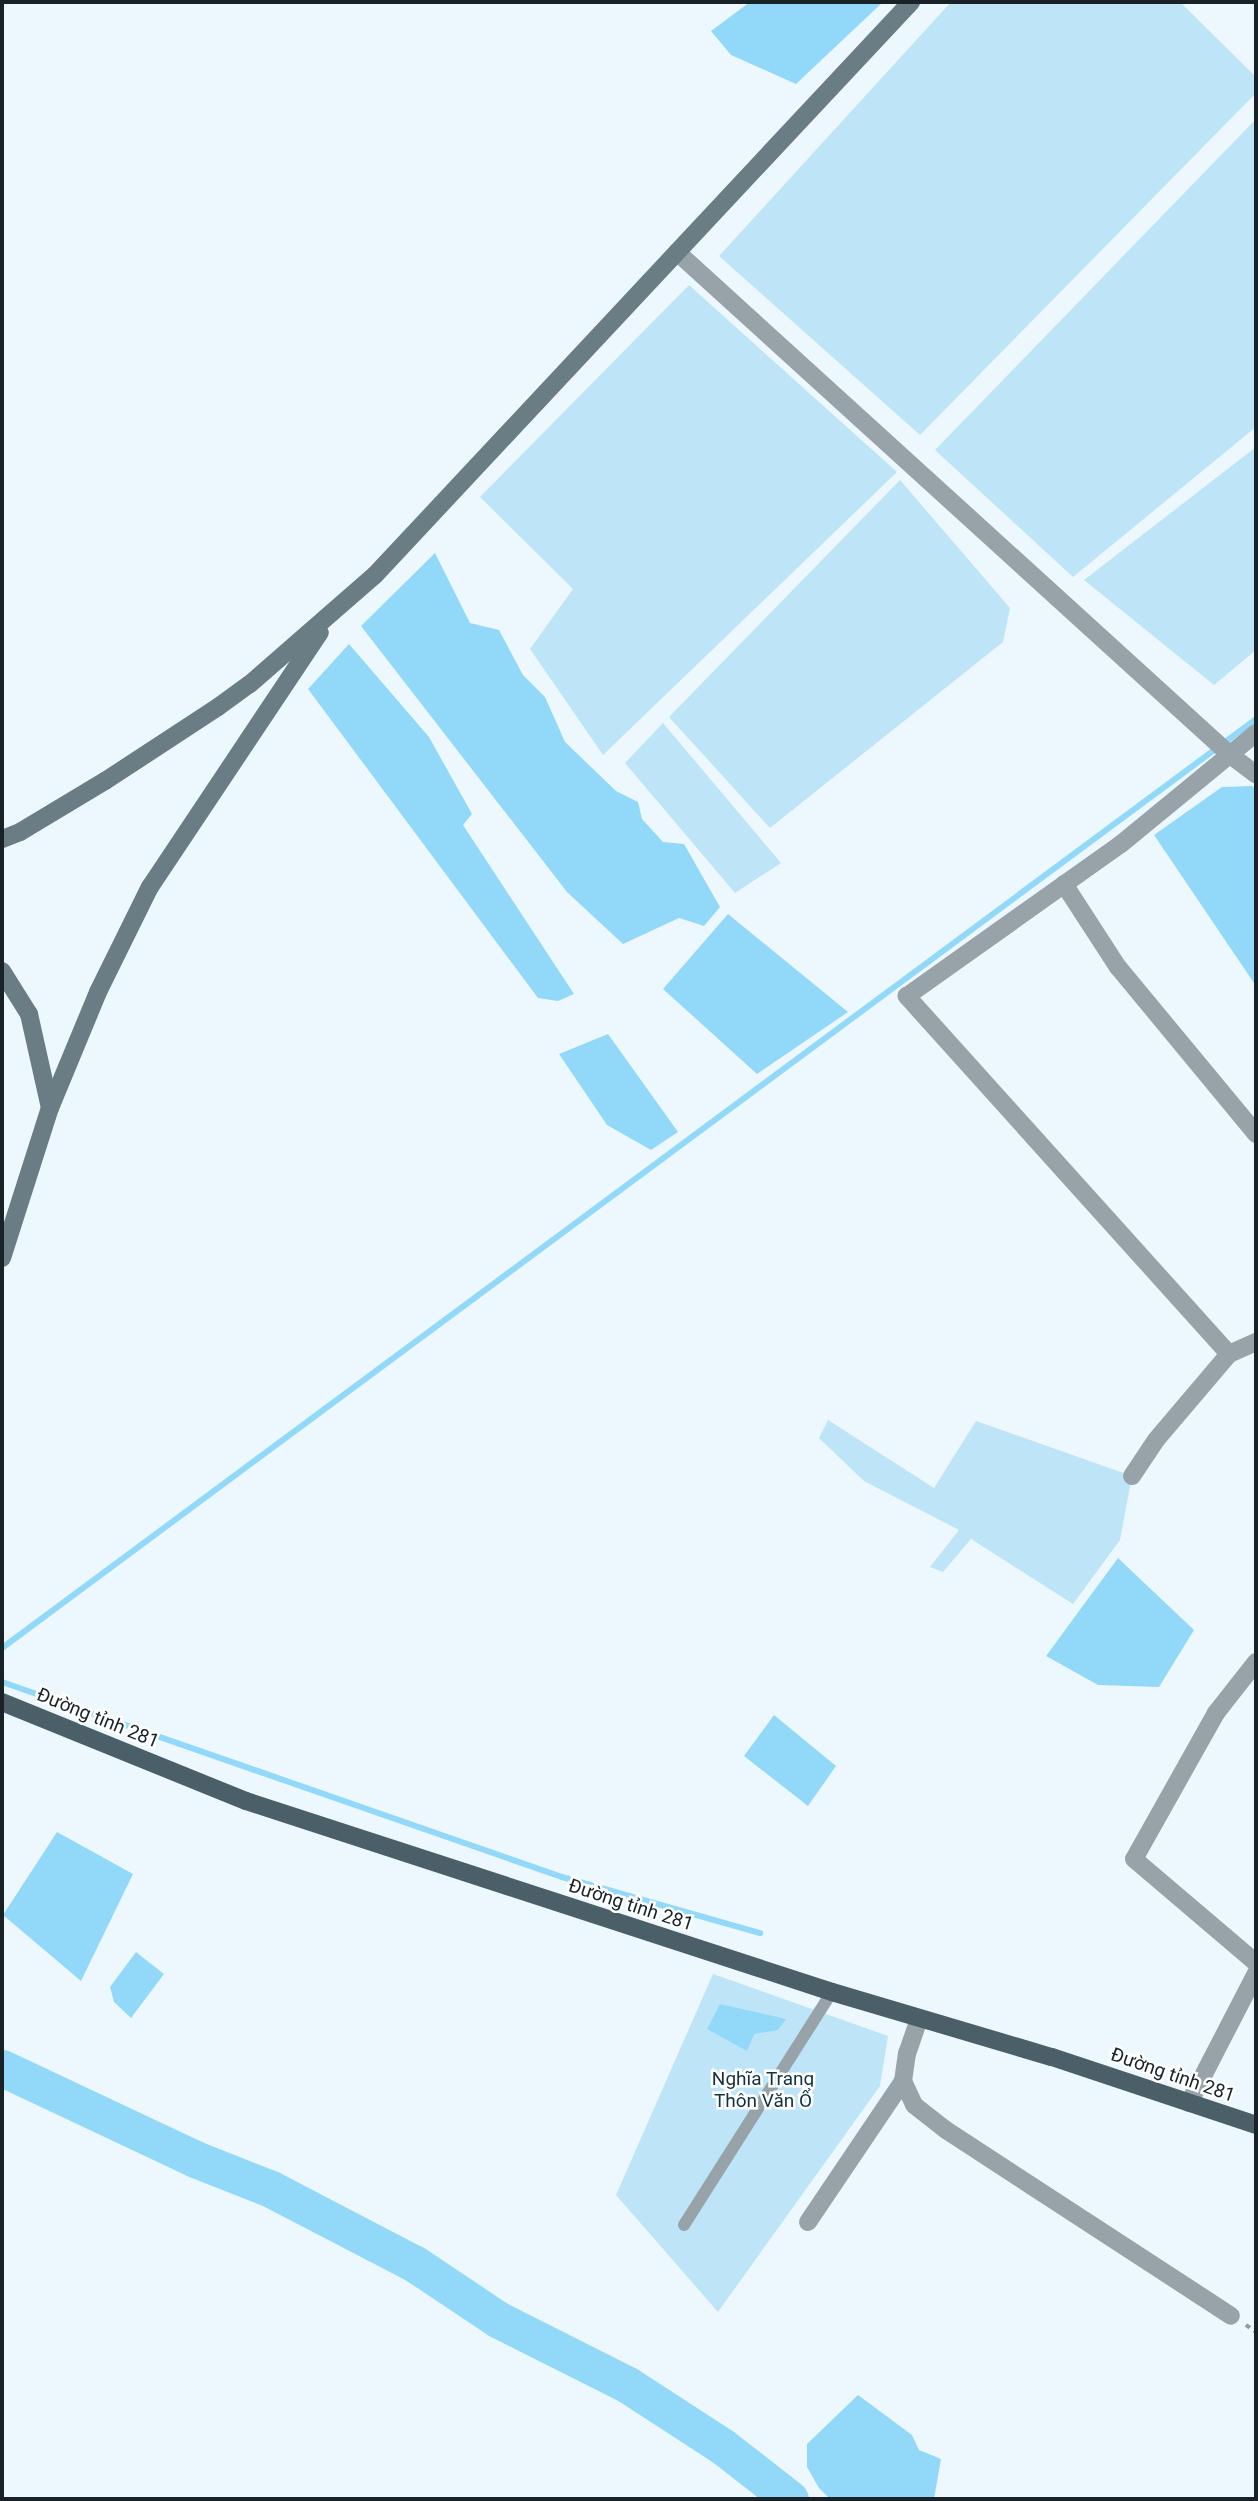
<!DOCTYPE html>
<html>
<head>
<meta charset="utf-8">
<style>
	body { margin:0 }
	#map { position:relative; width:1258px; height:2501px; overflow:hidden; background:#edf8fe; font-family:Roboto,sans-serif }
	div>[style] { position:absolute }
	.green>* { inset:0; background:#bee4f7 }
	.water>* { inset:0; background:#92d8f9 }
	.stream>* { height:6px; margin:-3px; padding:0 3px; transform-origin:3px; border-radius:3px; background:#92d8f9 }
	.river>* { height:37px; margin:-18.5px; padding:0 18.5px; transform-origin:18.5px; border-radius:18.5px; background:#92d8f9 }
	.path>* { height:3.5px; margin-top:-1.75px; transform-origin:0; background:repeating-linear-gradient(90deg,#939ea3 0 5px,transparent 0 10px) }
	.lane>* { height:12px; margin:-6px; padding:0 6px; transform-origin:6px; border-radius:6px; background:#98a3a9 }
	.street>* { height:18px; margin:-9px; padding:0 9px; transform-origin:9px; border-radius:9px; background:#98a3a9 }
	.secondary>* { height:18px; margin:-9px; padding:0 9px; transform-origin:9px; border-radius:9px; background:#6a7c84 }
	.primary>* { height:18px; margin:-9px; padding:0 9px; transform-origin:9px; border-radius:9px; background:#4b5f69 }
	span { translate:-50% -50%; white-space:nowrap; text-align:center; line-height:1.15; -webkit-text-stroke:5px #fff; paint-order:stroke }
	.street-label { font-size:19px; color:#182227 }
	.park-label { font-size:19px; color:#123240 }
	.frame { position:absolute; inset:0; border:4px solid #182227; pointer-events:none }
</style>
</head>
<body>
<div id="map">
	<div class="green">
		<div style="clip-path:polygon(951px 2px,1180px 2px,1256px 77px,1256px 93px,920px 435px,719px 256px)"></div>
		<div style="clip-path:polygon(1256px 119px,1256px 427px,1073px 577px,935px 450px)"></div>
		<div style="clip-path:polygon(689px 285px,897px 472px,603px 755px,530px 649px,573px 589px,480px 497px)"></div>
		<div style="clip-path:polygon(1256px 447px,1256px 650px,1214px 685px,1084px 580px)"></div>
		<div style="clip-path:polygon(900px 480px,1010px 608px,1003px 642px,770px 828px,669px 717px)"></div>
		<div style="clip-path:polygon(663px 723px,781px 863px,735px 893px,625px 763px)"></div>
		<div style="clip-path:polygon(828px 1420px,934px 1488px,976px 1421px,1132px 1476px,1120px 1540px,1073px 1604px,971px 1539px,943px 1572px,930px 1567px,959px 1530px,864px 1481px,819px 1438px)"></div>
		<div style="clip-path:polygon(713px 1974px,888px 2036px,880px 2086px,718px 2312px,616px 2195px)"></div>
	</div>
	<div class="water">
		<div style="clip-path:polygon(750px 2px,883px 2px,796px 84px,731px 55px,711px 31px)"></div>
		<div style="clip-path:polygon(435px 553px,470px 623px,499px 630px,523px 675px,545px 697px,565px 742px,616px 791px,638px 802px,642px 819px,663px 842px,684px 844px,720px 907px,704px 926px,679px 918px,623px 944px,567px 892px,361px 626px)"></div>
		<div style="clip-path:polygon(349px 644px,429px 737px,472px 814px,463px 825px,574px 994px,558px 1001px,538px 998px,308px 689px)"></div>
		<div style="clip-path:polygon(1252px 786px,1256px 789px,1256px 986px,1154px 835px,1222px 787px)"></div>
		<div style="clip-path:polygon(728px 914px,848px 1012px,757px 1074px,663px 989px)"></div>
		<div style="clip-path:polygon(608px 1034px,678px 1132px,651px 1150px,607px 1125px,559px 1054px)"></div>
		<div style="clip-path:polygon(1118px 1558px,1194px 1630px,1159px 1687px,1098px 1685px,1046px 1656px)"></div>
		<div style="clip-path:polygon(774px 1715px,836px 1766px,808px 1806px,744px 1756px)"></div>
		<div style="clip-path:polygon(57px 1832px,133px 1874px,81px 1981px,3px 1915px)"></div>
		<div style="clip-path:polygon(136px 1952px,164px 1974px,131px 2018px,114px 2002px,110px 1987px)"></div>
		<div style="clip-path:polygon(720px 2004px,786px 2019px,778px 2030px,754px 2034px,747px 2051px,707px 2029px)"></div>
		<div style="clip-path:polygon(858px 2395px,912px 2435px,919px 2450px,941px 2459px,934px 2499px,830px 2499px,819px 2488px,807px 2467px,807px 2444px)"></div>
	</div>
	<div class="stream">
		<div style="left:2px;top:1648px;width:1561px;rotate:-36.53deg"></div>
		<div style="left:2px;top:1682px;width:593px;rotate:19.2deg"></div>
		<div style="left:562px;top:1877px;width:206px;rotate:15.8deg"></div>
	</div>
	<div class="river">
		<div style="left:2px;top:2068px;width:213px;rotate:25.2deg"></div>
		<div style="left:195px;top:2159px;width:82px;rotate:21.5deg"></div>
		<div style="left:271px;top:2189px;width:162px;rotate:27.5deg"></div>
		<div style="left:415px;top:2264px;width:101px;rotate:33.7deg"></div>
		<div style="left:499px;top:2320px;width:144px;rotate:26.7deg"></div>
		<div style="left:628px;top:2385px;width:112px;rotate:33deg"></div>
		<div style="left:722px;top:2446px;width:86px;rotate:37.9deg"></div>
	</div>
	<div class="path">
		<div style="left:1246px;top:2325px;width:12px;rotate:35deg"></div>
	</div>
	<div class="lane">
		<div style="left:684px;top:2225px;width:276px;rotate:-57.6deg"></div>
	</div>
	<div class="street">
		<div style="left:677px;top:252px;width:746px;rotate:42.28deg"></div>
		<div style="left:1229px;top:754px;width:34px;rotate:37deg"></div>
		<div style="left:1064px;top:884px;width:99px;rotate:57deg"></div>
		<div style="left:1118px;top:967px;width:217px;rotate:50.4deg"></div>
		<div style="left:1229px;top:1354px;width:482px;rotate:-132deg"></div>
		<div style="left:907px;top:996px;width:262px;rotate:-35.4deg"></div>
		<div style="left:1121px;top:844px;width:175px;rotate:-39.4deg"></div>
		<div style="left:1132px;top:1476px;width:43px;rotate:-56.3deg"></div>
		<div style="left:1156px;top:1440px;width:113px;rotate:-49.7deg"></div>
		<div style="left:1229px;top:1354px;width:30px;rotate:-24deg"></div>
		<div style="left:1256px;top:1662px;width:65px;rotate:128.1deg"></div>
		<div style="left:1216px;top:1713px;width:167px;rotate:119.3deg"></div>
		<div style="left:1134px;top:1859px;width:160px;rotate:40.4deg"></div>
		<div style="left:919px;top:2019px;width:36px;rotate:109deg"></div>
		<div style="left:907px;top:2053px;width:28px;rotate:98deg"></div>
		<div style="left:903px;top:2081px;width:26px;rotate:65deg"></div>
		<div style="left:914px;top:2105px;width:41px;rotate:38deg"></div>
		<div style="left:946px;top:2130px;width:340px;rotate:33.1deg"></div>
		<div style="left:1189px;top:2103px;width:146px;rotate:-62.7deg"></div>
		<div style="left:808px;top:2222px;width:170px;rotate:-56deg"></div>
	</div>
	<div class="secondary">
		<div style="left:2px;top:839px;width:19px;rotate:-21deg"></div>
		<div style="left:20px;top:832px;width:99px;rotate:-31deg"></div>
		<div style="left:105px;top:781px;width:135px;rotate:-33.2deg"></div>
		<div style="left:218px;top:707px;width:39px;rotate:-36deg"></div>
		<div style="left:250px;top:684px;width:166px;rotate:-41.1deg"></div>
		<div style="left:375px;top:575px;width:785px;rotate:-46.91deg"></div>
		<div style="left:2px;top:971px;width:51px;rotate:57.9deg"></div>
		<div style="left:29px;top:1014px;width:96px;rotate:77.4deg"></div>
		<div style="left:2px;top:1258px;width:157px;rotate:-72.3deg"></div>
		<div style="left:50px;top:1108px;width:126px;rotate:-67.5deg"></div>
		<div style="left:98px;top:992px;width:117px;rotate:-63.7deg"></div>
		<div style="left:150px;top:887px;width:306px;rotate:-56.3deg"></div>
	</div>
	<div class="primary">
		<div style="left:2px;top:1702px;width:263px;rotate:22.1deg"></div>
		<div style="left:246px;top:1801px;width:616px;rotate:18.05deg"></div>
		<div style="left:832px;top:1992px;width:229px;rotate:16.5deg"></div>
		<div style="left:1052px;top:2057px;width:215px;rotate:18.4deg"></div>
	</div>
	<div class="street-label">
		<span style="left:98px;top:1718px;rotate:22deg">Đường tỉnh 281</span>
		<span style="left:631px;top:1905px;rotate:18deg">Đường tỉnh 281</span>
		<span style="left:1173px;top:2075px;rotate:19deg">Đường tỉnh 281</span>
	</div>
	<div class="park-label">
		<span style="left:763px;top:2090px">Nghĩa Trang<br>Thôn Văn Ổ</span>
	</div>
	<div class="frame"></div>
</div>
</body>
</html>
